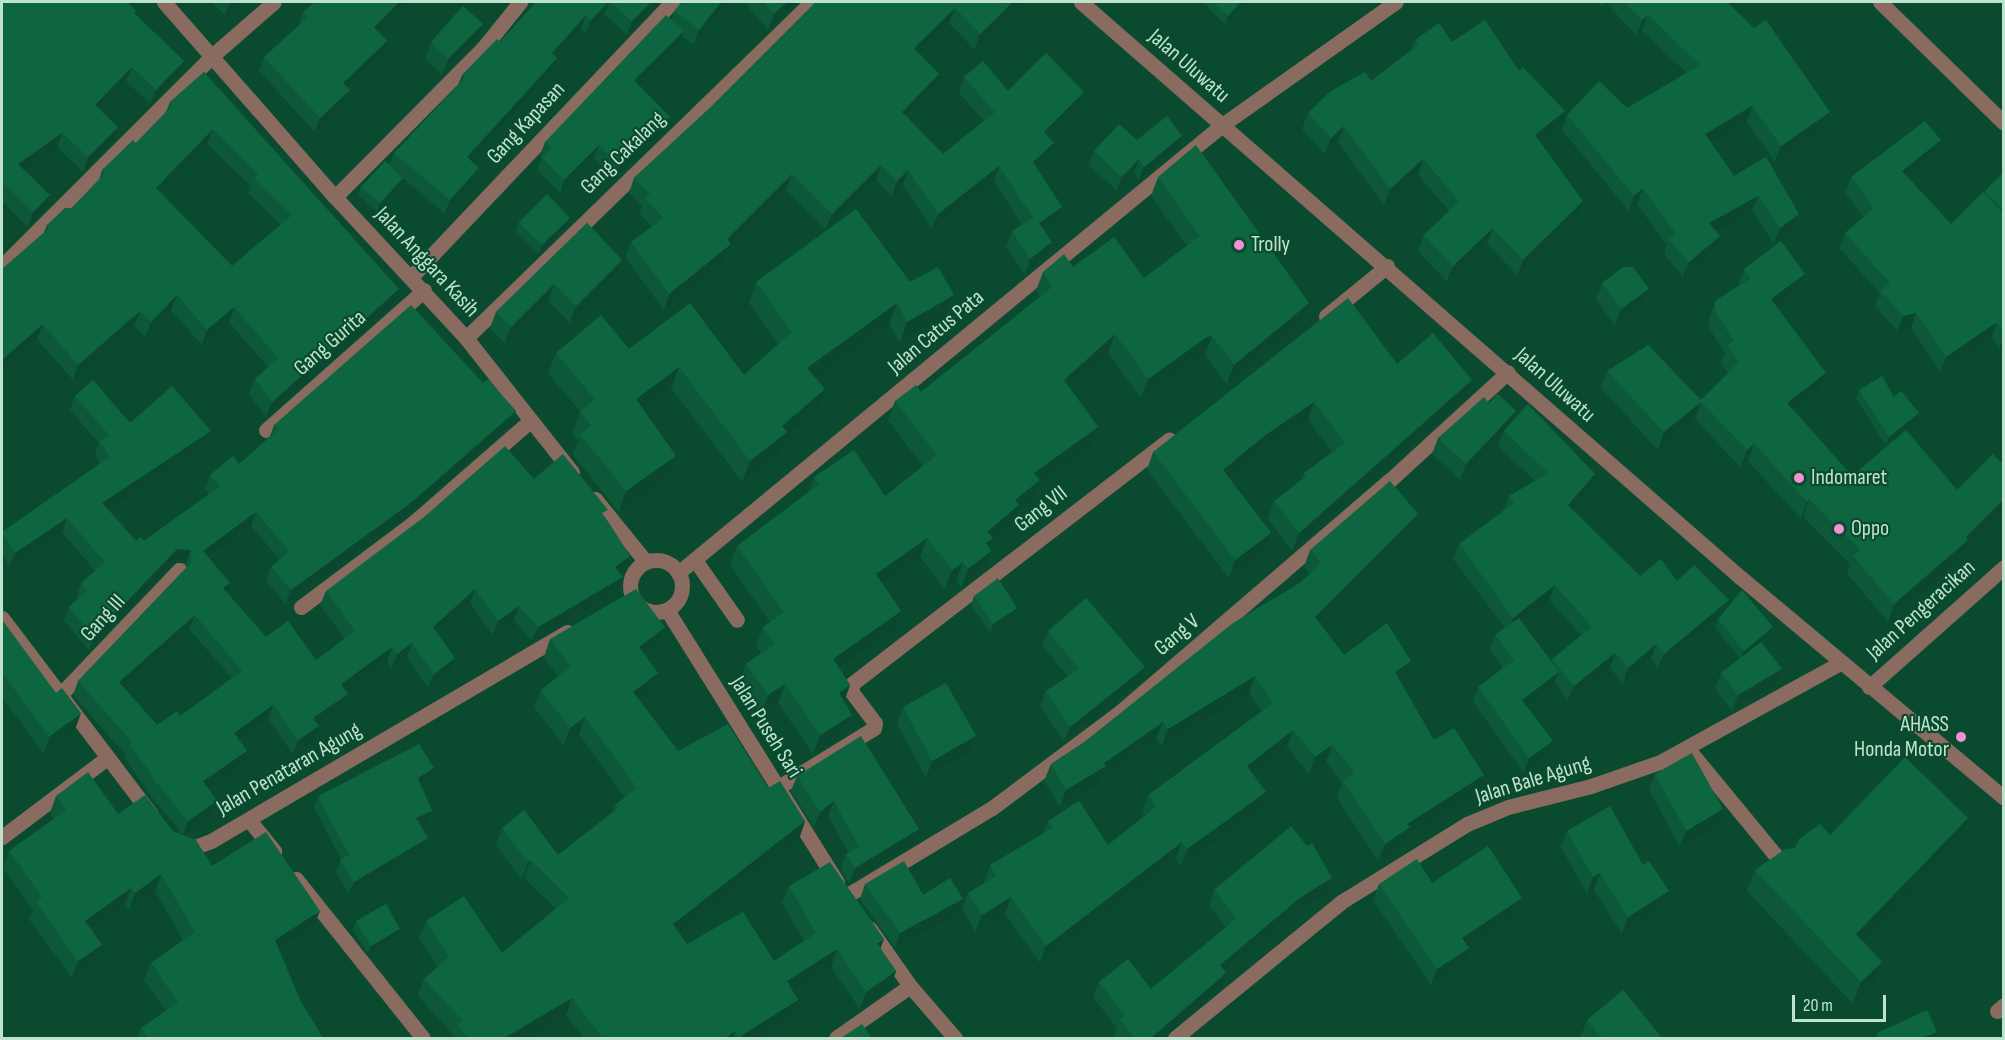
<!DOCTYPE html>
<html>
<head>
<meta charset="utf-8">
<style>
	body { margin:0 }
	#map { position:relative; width:2005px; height:1040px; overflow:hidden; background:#0a4b2f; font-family:"Sofia Sans Condensed",sans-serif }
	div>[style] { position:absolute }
	.minor>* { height:15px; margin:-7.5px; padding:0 7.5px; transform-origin:7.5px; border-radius:7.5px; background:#8a6b60 }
	.minor>.ring { margin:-7.5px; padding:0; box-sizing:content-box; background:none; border:15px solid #8a6b60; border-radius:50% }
	.wall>* { inset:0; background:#0c5838 }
	.shaded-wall>* { inset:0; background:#0a472e }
	.building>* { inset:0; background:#0e6641 }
	.dots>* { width:16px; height:16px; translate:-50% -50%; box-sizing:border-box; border:3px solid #0a4b2f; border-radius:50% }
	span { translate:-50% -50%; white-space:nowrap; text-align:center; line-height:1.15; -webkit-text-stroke:4.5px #0a4b2f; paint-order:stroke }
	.street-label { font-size:22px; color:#bee3cd }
	.poi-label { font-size:22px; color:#bee3cd }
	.left { translate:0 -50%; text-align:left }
	.right { translate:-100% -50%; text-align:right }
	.frame { position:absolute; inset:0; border:3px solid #bee3cd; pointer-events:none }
	.scale { position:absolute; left:1792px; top:995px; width:94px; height:27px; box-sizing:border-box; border:3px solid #bee3cd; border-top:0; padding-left:8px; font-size:18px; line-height:21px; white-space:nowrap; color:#bee3cd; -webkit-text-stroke:4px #0a4b2f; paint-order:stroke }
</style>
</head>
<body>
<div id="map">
	<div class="minor">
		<div style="left:164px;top:2px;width:259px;rotate:48.8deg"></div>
		<div style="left:335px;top:197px;width:192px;rotate:47.1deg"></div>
		<div style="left:466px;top:338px;width:171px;rotate:51.7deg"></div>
		<div style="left:1081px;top:2px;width:875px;rotate:41.11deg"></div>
		<div style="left:1740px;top:577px;width:344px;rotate:39.9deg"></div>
		<div style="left:1880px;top:2px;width:173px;rotate:44.3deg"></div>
		<div style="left:335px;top:197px;width:211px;rotate:-45.2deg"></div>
		<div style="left:484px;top:47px;width:58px;rotate:-51.3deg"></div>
		<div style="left:2px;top:266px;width:297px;rotate:-45deg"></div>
		<div style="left:212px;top:56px;width:82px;rotate:-41.1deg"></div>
		<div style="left:412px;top:276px;width:378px;rotate:-46.5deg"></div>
		<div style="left:1326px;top:316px;width:79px;rotate:-39.3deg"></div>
		<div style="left:466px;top:338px;width:482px;rotate:-44.2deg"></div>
		<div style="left:266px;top:430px;width:211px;rotate:-41.5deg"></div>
		<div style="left:595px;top:499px;width:81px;rotate:51deg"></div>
		<div style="left:695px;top:560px;width:73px;rotate:55deg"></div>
		<div class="ring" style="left:630px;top:560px;width:37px;height:37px"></div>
		<div style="left:678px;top:573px;width:705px;rotate:-39.47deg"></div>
		<div style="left:1222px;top:125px;width:213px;rotate:-35.3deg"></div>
		<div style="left:301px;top:607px;width:140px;rotate:-36.9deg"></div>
		<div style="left:413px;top:523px;width:155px;rotate:-41.1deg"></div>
		<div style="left:667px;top:610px;width:321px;rotate:58deg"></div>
		<div style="left:2px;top:618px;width:246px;rotate:52.8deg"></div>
		<div style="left:1869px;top:687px;width:181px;rotate:-41.6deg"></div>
		<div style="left:60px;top:695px;width:173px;rotate:-46.4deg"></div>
		<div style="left:1688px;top:749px;width:146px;rotate:50.5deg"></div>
		<div style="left:777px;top:788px;width:114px;rotate:-31.7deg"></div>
		<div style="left:874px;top:728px;width:5px;rotate:-79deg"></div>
		<div style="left:875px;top:723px;width:40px;rotate:-127deg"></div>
		<div style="left:851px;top:691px;width:8px;rotate:-76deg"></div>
		<div style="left:853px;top:683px;width:399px;rotate:-37.6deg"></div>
		<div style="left:249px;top:820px;width:40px;rotate:51deg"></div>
		<div style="left:2px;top:837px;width:131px;rotate:-37deg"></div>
		<div style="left:181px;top:847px;width:11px;rotate:5deg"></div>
		<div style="left:192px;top:848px;width:20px;rotate:-20deg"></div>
		<div style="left:211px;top:841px;width:413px;rotate:-30.4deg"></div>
		<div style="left:296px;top:879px;width:203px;rotate:51.4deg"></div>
		<div style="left:846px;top:896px;width:170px;rotate:-31.1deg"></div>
		<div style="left:992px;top:808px;width:160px;rotate:-36.9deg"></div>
		<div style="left:1120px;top:712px;width:355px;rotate:-40.7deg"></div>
		<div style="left:1389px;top:481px;width:161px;rotate:-42.5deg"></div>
		<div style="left:870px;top:929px;width:70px;rotate:54.9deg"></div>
		<div style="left:910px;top:986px;width:69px;rotate:49.1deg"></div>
		<div style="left:1997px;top:1011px;width:9px;rotate:-41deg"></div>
		<div style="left:836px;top:1038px;width:90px;rotate:-35.1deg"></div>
		<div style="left:1175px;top:1038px;width:215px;rotate:-39.3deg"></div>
		<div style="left:1341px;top:902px;width:148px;rotate:-31.8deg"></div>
		<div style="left:1467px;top:824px;width:44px;rotate:-22.5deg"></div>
		<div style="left:1508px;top:807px;width:86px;rotate:-14.2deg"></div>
		<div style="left:1591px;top:786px;width:73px;rotate:-19.2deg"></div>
		<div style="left:1660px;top:762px;width:205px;rotate:-28.8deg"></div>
	</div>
	<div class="wall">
		<div style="clip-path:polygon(2px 2px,135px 14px,184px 61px,179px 75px,150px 104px,126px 81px,100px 109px,113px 141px,83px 172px,57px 147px,24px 170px,45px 209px,28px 227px,2px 201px)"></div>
		<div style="clip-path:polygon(212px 2px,241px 2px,225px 16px)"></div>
		<div style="clip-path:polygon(315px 2px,407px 2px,378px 32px,382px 55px,348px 87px,350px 90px,345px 104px,315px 132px,259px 71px,264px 57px,298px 26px,303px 12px)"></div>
		<div style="clip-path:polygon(536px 2px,651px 2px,646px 15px,627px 35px,604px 14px,586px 34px,581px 29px,556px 56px,552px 71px,471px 160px,474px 181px,445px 214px,403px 178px,400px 186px,377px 212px,358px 195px,361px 187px,389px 165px,394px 153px,458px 85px,462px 75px,500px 42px)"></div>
		<div style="clip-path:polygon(727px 2px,694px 45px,682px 37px,679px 45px,638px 85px,665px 130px,615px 179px,594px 158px,560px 193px,537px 170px,542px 157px,540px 155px,545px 142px,671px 20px,674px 11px)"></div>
		<div style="clip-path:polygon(744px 2px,798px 2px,768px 30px)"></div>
		<div style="clip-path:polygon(816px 2px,1022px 2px,975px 50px,949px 23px,919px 53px,939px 74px,934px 89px,907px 117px,943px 154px,984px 121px,959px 93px,964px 77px,1008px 91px,1079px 107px,1048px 137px,1048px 158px,1037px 169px,1056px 222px,1044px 231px,1046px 257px,1025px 275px,1006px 247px,1012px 231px,1022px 225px,994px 181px,932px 229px,903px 185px,892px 196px,876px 180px,826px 229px,786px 190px,730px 246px,725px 260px,664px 310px,625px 257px,631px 242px,652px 226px,639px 213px,642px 206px,629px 193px,634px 178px,712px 106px)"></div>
		<div style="clip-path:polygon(1202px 2px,1246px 2px,1225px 24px)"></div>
		<div style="clip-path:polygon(1597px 2px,1727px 2px,1824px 127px,1775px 162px,1747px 122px,1711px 143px,1734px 176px,1799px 214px,1793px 230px,1774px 244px,1752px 211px,1716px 232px,1720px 236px,1714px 252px,1683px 277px,1664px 254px,1667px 245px,1637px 204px,1629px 211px,1562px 130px,1567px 115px,1627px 108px,1687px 73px,1642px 31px,1637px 36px,1606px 3px,1602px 7px)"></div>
		<div style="clip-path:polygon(483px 24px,477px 40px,442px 75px,425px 59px,431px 42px)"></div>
		<div style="clip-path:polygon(1415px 40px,1452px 42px,1519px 71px,1559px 127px,1540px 142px,1577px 217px,1518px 276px,1487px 244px,1447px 282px,1418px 251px,1424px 235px,1449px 211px,1418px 175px,1384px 205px,1338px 142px,1325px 154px,1302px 129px,1308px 113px,1371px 81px,1411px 50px)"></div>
		<div style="clip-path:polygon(evenodd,204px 72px,394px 304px,266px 417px,249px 394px,255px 379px,268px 367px,229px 322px,202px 345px,171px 310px,146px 337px,134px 326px,73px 380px,37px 339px,44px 232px,47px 225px,72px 208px,99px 180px,102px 170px,136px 143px,166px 112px,170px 102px,204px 72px,207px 144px,251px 186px,248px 193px,281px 225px,232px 266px,161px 193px,207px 144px)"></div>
		<div style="clip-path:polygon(1137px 140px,1177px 149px,1139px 180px,1134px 173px,1117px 191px,1089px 165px,1094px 151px)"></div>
		<div style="clip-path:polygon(1941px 140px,1935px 155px,1907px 177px,1951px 224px,1984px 194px,1985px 191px,2004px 172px,2004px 346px,1999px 349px,1992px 337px,1940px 372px,1911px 328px,1897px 331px,1875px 306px,1880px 293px,1839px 248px,1845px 233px,1864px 217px,1845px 193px,1851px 177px)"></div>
		<div style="clip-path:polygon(1158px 177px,1302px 322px,1227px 384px,1205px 355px,1200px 356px,1141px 398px,1108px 353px,1070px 388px,1091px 446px,1038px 485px,1033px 499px,1017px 512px,1012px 525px,991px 542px,989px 548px,991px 551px,984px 570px,961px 588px,956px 581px,945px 589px,920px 557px,882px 584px,901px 611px,894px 630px,840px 669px,850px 685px,844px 702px,852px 715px,845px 734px,813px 754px,778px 703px,761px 715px,739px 683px,746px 664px,761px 653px,756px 646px,763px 627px,770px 622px,730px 565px,737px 546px,809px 492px,814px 477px,885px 496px,923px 466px,888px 420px,895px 401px,921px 392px,1040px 297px,1036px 291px,1043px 272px,1073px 267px,1144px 278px,1187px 246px,1151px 196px)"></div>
		<div style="clip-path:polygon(570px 218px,567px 226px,539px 254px,516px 231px,519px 222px)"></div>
		<div style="clip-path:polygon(587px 223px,622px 260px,616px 276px,570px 323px,548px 301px,505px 344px,490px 328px,496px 312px)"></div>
		<div style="clip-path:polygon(1744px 269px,1805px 274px,1799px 291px,1777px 307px,1820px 390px,1794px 410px,1852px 476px,1957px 490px,2004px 465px,2004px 510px,1965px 548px,1962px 558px,1888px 622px,1847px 573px,1850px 564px,1803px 517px,1801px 519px,1748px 461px,1741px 468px,1695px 419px,1658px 450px,1601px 388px,1607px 371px,1701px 400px,1728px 373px,1721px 363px,1725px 353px,1709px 328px,1709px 318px,1715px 301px,1738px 286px)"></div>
		<div style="clip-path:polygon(756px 282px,910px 282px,954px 295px,946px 316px,900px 343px,889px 324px,815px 377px,817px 410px,786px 437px,780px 453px,742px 482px,671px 388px,643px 409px,669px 477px,619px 512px,573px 455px,578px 440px,572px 433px,580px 411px,548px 374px,556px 353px,629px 349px,744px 375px,778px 344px,749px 303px)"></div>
		<div style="clip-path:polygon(1602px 283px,1643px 305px,1615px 326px,1596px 299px)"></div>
		<div style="clip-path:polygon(1397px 364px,1465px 398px,1292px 551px,1268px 519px,1274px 501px,1301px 480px,1304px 473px,1332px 452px,1308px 419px,1258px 453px,1229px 478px,1271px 533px,1265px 551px,1229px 578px,1147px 470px,1153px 452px)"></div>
		<div style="clip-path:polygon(evenodd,483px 383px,516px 411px,511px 425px,407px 515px,286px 604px,266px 581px,271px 567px,280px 560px,251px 526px,208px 558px,230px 583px,226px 592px,266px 637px,316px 660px,345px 639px,320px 605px,326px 591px,534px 479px,605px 517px,630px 556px,625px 570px,620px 574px,623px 577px,618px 591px,532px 641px,514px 620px,493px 635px,470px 603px,437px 633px,455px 658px,450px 672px,428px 688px,407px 657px,392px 668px,387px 661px,346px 690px,343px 707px,318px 725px,314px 740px,293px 754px,268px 719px,239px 740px,247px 751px,242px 765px,208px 788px,212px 815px,183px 835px,151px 796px,125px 758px,126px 755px,73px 695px,78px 681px,186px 568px,186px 563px,172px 563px,89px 650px,64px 621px,69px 607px,78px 599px,76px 597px,81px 583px,95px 571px,62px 532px,10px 567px,2px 554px,2px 532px,100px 463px,95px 455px,99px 443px,70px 410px,75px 396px,130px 423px,206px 444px,108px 509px,136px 541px,144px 541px,209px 494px,205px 489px,210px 475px,239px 464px,270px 436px,274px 425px,483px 383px,189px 629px,232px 678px,180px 716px,157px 725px,123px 687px,189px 629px)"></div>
		<div style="clip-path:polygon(1859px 390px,1894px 397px,1919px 413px,1916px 421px,1886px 446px,1856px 398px)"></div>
		<div style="clip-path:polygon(evenodd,1489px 403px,1516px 411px,1512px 422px,1590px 489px,1572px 509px,1640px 576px,1677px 581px,1729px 600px,1725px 611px,1773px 627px,1770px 635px,1762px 642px,1776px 685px,1732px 711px,1715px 689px,1721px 673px,1740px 658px,1715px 628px,1718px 620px,1658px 668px,1651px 659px,1623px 683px,1610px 668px,1568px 700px,1555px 683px,1553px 686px,1527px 706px,1547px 755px,1524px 773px,1473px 702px,1478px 687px,1503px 668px,1490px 650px,1495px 635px,1505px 628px,1453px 559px,1459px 544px,1504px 510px,1509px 496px,1535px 481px,1498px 446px,1502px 435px,1460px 480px,1432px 454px,1438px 438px,1489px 403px,1549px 600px,1581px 635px,1552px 659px,1551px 661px,1522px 622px,1549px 600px)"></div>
		<div style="clip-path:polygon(1412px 531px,1319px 624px,1344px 655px,1411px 661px,1405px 678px,1400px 681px,1434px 740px,1484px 775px,1478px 792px,1406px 838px,1404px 844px,1378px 861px,1337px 798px,1342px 783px,1326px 762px,1309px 774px,1287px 747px,1252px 774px,1260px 809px,1181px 866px,1176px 859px,1040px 963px,1005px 914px,976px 932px,962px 910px,968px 893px,985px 883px,984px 882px,990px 865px,1043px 833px,1048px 821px,1108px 845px,1145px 815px,1142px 812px,1148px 795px,1262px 712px,1249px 693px,1162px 746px,1156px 739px,1103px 776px,1100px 783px,1060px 807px,1044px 781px,1051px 764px,1083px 743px,1301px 582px,1310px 574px,1304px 567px,1310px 550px)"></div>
		<div style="clip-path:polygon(974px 596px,1017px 608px,1014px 616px,990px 632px,971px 605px)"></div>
		<div style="clip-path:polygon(2px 622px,75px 730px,44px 754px,2px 697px)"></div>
		<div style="clip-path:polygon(665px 627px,658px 644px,645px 655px,658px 673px,652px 690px,639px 700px,678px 751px,768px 788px,805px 821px,799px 839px,679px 932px,687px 944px,774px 961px,804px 941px,782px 903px,789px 886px,880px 949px,896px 971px,890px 988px,860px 1009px,831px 967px,793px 991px,798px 1000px,792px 1017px,758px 1038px,584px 1038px,566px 1015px,527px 1038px,453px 1038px,454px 1036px,418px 996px,424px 979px,438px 967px,419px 938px,426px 921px,502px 953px,556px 909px,524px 878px,522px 880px,496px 845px,502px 828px,558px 855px,613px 812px,615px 805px,625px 798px,579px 734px,564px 746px,534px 707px,541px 690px,558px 676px,544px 657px,550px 639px)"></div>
		<div style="clip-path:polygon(1048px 631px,1140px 682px,1064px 742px,1040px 706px,1046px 691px,1068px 676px,1042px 646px)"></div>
		<div style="clip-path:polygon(903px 707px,976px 736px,970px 753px,926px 777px,897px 724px)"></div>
		<div style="clip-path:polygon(1655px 774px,1718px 826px,1680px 847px,1649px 790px)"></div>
		<div style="clip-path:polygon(797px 776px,919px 829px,914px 844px,849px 883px,841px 869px,846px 854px,849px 853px,828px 816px,814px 827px,791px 791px)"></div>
		<div style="clip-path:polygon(430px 780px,421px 785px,432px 811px,427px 823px,421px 825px,428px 838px,424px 849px,349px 894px,336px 872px,341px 859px,314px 808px,318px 796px)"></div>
		<div style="clip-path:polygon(56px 796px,173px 831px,212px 866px,313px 928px,279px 951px,300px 1000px,323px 1038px,137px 1038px,141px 1028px,166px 1011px,144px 980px,151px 963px,183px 940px,155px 891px,129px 910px,125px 905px,91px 930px,95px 962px,72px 978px,29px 919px,33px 910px,3px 868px,9px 851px,54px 819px,50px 813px)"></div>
		<div style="clip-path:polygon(1968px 818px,1960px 840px,1862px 941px,1882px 962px,1874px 984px,1853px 1004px,1747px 891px,1755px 870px,1795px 848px,1830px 835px)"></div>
		<div style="clip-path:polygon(1567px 831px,1643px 865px,1669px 891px,1663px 908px,1622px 934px,1594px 890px,1587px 894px,1561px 847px)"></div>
		<div style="clip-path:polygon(1432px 883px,1522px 898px,1516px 914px,1468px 946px,1463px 964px,1431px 985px,1373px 900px,1379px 884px)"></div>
		<div style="clip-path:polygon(865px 884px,923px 895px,958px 914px,895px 948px,860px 899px)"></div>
		<div style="clip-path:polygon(1214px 890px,1326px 894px,1296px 912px,1225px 972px,1220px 988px,1163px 1038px,1117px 1038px,1114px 1035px,1117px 1028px,1093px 997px,1099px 982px,1151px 989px,1226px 927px,1209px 906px)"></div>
		<div style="clip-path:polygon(356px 921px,397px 937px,368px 954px,353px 930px)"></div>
		<div style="clip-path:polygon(1587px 1020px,1662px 1038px,1580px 1038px)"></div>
		<div style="clip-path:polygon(1877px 1033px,1934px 1038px,1875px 1038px)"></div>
	</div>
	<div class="shaded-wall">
		<div style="clip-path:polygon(230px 2px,241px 2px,225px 16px)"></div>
		<div style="clip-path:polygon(399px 2px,407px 2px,369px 41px,374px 27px)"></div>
		<div style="clip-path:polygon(609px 2px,604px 14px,586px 34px,591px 20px)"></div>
		<div style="clip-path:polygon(651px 2px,646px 15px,627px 35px,632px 21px)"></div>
		<div style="clip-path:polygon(721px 2px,727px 2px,694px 45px,699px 30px)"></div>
		<div style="clip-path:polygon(787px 2px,798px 2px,768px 30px,774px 14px)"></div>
		<div style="clip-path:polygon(1013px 2px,1022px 2px,975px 50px,980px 34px)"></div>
		<div style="clip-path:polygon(1241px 2px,1246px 2px,1225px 24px,1228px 16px)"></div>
		<div style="clip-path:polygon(955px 8px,949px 23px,908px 64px,914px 48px)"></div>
		<div style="clip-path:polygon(586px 15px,581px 29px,547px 66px,552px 53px)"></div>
		<div style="clip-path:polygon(1648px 15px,1642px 31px,1637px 36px,1642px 20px)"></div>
		<div style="clip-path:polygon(483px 24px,477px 40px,442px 75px,448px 59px)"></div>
		<div style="clip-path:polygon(684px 31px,679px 45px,629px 94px,634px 80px)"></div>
		<div style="clip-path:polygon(387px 41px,382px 55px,338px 96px,343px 83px)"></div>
		<div style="clip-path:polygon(557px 58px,552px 71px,462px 170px,467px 157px)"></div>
		<div style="clip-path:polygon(184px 61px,179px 75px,150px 104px,156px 90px)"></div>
		<div style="clip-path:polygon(132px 67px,126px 81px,90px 119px,95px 105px)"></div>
		<div style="clip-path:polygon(939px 74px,934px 89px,896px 127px,902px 112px)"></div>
		<div style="clip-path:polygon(350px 90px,345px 104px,315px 132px,320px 118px)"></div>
		<div style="clip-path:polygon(1084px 92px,1079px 107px,1038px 147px,1044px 132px)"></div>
		<div style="clip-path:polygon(1752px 106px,1747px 122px,1699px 150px,1705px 134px)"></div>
		<div style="clip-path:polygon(1565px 111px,1559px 127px,1529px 151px,1535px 135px)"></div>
		<div style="clip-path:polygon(1830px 112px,1824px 127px,1775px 162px,1781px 146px)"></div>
		<div style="clip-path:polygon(670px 117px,665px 130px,615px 179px,620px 166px)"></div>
		<div style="clip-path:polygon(1344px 126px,1338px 142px,1325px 154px,1331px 138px)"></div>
		<div style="clip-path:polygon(118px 127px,113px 141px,83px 172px,88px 157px)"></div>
		<div style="clip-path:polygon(213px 129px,207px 144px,151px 203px,156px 188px)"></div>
		<div style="clip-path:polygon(62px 133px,57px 147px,13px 178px,18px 164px)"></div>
		<div style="clip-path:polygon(1182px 136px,1177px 149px,1139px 180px,1144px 167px)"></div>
		<div style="clip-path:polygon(1941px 140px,1935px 155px,1896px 186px,1902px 171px)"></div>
		<div style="clip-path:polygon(1054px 143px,1048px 158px,1027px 178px,1033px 162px)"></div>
		<div style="clip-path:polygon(599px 145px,594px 158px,560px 193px,564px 180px)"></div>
		<div style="clip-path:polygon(1139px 159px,1134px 173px,1117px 191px,1122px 177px)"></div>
		<div style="clip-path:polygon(1423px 159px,1418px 175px,1384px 205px,1390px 189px)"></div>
		<div style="clip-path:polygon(881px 165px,876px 180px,826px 229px,832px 214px)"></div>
		<div style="clip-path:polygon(999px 166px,994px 181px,932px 229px,938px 214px)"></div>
		<div style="clip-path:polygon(479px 168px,474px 181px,445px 214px,450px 200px)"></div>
		<div style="clip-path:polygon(908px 170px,903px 185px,892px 196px,897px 181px)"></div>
		<div style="clip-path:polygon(792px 174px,786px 190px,730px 246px,725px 260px,664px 310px,669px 294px,727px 239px)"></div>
		<div style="clip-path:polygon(403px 178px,400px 186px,377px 212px,380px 203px)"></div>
		<div style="clip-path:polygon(1643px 188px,1637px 204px,1629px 211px,1634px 196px)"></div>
		<div style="clip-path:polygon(50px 195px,45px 209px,28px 227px,33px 212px)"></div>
		<div style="clip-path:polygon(1758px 196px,1752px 211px,1704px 239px,1709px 223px)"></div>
		<div style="clip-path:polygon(1583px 201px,1577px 217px,1518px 276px,1523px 260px)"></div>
		<div style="clip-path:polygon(1062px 207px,1056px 222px,1033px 238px,1039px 223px)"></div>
		<div style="clip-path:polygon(1799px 214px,1793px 230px,1774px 244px,1780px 228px)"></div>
		<div style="clip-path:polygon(570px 218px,567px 226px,539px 254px,542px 245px)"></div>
		<div style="clip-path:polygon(1493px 228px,1487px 244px,1447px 282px,1453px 266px)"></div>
		<div style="clip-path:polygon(1720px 236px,1714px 252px,1683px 277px,1689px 262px)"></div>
		<div style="clip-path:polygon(1052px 242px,1046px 257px,1025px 275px,1030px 259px)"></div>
		<div style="clip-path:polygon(622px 260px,616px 276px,570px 323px,576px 306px)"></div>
		<div style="clip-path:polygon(1805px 274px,1799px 291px,1765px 317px,1771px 299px)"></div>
		<div style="clip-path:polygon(554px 284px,548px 301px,505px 344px,511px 327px)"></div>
		<div style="clip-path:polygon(399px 289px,394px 304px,266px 417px,272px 402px)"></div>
		<div style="clip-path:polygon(1649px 289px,1643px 305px,1615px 326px,1621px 309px)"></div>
		<div style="clip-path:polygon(177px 295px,171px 310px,146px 337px,151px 322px)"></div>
		<div style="clip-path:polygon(954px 295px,946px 316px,900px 343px,907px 322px)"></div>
		<div style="clip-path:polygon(897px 303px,889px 324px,799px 389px,807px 368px)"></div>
		<div style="clip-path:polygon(1309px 303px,1302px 322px,1227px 384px,1234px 365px)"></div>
		<div style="clip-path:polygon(234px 307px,229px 322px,202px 345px,207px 330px)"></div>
		<div style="clip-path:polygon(140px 311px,134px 326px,73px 380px,78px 365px)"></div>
		<div style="clip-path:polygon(1916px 313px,1911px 328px,1897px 331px,1903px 316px)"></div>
		<div style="clip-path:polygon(1997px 322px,1992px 337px,1940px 372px,1946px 357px)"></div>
		<div style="clip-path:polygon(43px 324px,37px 339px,2px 370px,2px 360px)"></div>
		<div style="clip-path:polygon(1115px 334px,1108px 353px,1057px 399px,1064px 380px)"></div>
		<div style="clip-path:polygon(1212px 336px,1205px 355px,1200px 356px,1141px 398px,1148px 379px,1207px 337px)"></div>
		<div style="clip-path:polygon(2004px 337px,2004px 346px,1999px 349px)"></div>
		<div style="clip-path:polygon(679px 367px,671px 388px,629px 420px,636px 399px)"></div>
		<div style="clip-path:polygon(1826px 373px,1820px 390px,1781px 420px,1787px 403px)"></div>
		<div style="clip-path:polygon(1472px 380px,1465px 398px,1292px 551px,1299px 533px)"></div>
		<div style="clip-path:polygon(825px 389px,817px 410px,786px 437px,780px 453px,742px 482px,750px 461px,782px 426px)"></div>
		<div style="clip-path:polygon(1314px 402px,1308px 419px,1258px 453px,1217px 488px,1223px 470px,1264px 436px)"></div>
		<div style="clip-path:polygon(1701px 402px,1695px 419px,1658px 450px,1664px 432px)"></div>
		<div style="clip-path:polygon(516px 411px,511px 425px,407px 515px,286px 604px,291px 590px)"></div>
		<div style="clip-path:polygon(1516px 411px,1510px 427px,1504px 431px,1502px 435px,1460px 480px,1466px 464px)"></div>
		<div style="clip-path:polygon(1919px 413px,1916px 421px,1886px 446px,1889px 437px)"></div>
		<div style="clip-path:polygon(1098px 427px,1091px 446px,1038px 485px,1033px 499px,1017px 512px,1012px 525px,991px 542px,987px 554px,991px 551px,984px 570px,961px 588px,968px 569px,987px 532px,1015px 500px,1034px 473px)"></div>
		<div style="clip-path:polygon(211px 431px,206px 444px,97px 517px,102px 503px)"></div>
		<div style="clip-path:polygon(1754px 443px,1748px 461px,1741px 468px,1747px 450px)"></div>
		<div style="clip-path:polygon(676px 456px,669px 477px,619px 512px,626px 491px)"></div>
		<div style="clip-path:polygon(1595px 474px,1590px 489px,1563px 519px,1568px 505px)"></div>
		<div style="clip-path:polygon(1809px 499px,1803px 517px,1801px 519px,1807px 502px)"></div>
		<div style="clip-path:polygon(2004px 499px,2004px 510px,1965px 548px,1962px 558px,1888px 622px,1894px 604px,1966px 537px)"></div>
		<div style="clip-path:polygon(256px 512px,251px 526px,198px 565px,203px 551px)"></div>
		<div style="clip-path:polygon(1418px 514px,1412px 531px,1308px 634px,1315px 617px)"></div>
		<div style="clip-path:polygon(67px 518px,62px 532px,10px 567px,15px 553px)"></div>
		<div style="clip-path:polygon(1271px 533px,1265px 551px,1229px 578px,1235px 560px)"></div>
		<div style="clip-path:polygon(927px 538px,920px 557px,869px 593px,876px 574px)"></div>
		<div style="clip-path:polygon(177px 549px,191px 550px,186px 563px,172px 563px,89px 650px,94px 636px)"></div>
		<div style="clip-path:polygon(630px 556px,625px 570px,610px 581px,615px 567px)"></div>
		<div style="clip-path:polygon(963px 562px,956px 581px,945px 589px,952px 570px)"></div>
		<div style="clip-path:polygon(623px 577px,618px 591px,532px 641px,538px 627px)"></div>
		<div style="clip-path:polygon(230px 583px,225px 596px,223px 588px)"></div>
		<div style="clip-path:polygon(1555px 585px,1549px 600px,1508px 633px,1513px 618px)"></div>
		<div style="clip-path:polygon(475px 589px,470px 603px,428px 641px,433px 627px)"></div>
		<div style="clip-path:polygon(1729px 600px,1723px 615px,1658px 668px,1664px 654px)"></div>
		<div style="clip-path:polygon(519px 606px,514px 620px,493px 635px,498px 621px)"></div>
		<div style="clip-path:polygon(1017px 608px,1014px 616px,990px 632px,993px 624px)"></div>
		<div style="clip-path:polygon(901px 611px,894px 630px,826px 678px,833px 659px)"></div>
		<div style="clip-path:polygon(195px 615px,189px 629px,114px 696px,119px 682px)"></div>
		<div style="clip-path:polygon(665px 627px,658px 644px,632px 664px,639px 647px)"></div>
		<div style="clip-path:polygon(1773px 627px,1770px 635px,1741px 659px,1744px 651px)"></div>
		<div style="clip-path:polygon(412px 643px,407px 657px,392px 668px,397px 654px)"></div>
		<div style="clip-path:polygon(1656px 644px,1651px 659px,1623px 683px,1628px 668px)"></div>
		<div style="clip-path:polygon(392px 647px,387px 661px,336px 698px,341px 684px)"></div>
		<div style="clip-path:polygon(1615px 653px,1610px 668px,1568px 700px,1574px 686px)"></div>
		<div style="clip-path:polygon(455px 658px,450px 672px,428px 688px,434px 674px)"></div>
		<div style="clip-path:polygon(1411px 661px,1405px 678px,1389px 689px,1395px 672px)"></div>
		<div style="clip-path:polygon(1145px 667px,1140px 682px,1064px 742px,1070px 727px)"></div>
		<div style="clip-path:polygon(1782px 669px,1776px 685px,1732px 711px,1738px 695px)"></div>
		<div style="clip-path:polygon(1559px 672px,1553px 686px,1517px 714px,1522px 700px)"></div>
		<div style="clip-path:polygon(658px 673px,652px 690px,627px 709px,633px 692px)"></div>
		<div style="clip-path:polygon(1255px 676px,1249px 693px,1162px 746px,1168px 729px)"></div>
		<div style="clip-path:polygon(785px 684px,778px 703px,761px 715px,768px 695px)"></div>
		<div style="clip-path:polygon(850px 685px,843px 704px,839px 693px)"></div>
		<div style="clip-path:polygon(348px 694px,343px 707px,308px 732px,313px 718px)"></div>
		<div style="clip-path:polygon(273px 705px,268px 719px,229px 747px,234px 733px)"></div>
		<div style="clip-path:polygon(81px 713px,75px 730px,44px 754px,49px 737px)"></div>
		<div style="clip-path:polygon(852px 715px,845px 734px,813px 754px,820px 735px)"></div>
		<div style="clip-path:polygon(585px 717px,579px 734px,564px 746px,570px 728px)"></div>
		<div style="clip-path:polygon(1163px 722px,1156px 739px,1103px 776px,1100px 783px,1060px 807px,1066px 790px)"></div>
		<div style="clip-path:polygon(319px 726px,314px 740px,293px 754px,298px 740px)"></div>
		<div style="clip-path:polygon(1293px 730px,1287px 747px,1240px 783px,1247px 766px)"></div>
		<div style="clip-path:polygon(976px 736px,970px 753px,926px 777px,932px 761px)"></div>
		<div style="clip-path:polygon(1553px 741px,1547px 755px,1524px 773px,1529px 758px)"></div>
		<div style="clip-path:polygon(1332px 745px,1326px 762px,1309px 774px,1315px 757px)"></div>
		<div style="clip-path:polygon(247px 751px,242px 765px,198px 795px,203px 781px)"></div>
		<div style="clip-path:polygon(434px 768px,430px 780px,414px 790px,418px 778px)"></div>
		<div style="clip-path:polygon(1484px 775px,1478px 792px,1406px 838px,1404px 844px,1378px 861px,1385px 844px,1407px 824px)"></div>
		<div style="clip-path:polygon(1266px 792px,1260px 809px,1181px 866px,1187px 849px)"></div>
		<div style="clip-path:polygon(217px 801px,212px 815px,183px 835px,188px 821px)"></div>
		<div style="clip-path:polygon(834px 801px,828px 816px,814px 827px,820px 812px)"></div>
		<div style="clip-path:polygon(1723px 809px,1718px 826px,1680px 847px,1686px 831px)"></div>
		<div style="clip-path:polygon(432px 811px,427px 823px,412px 829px,416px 818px)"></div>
		<div style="clip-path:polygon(1968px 818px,1960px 840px,1848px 956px,1856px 934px)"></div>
		<div style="clip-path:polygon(805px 821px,799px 839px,667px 941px,673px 924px)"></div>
		<div style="clip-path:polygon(919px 829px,914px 844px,849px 883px,855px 868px)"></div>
		<div style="clip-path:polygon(428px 838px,424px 849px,349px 894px,354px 882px)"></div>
		<div style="clip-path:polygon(1182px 842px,1176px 859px,1040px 963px,1046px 946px)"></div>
		<div style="clip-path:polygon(531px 860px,524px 878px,522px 880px,528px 862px)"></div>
		<div style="clip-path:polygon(1600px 873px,1594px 890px,1587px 894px,1593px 877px)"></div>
		<div style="clip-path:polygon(161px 874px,155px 891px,129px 910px,135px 893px)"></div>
		<div style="clip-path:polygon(1332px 878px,1326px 894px,1296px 912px,1214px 981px,1220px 965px,1301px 897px)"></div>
		<div style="clip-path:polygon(131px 888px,125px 905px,79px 938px,85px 921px)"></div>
		<div style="clip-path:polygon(1669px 891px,1663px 908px,1622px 934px,1628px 917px)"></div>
		<div style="clip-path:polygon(1011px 897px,1005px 914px,976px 932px,982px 915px)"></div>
		<div style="clip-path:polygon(1522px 898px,1516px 914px,1456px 954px,1462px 938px)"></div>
		<div style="clip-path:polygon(963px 899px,958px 914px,895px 948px,900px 933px)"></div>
		<div style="clip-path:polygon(320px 911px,313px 928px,269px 957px,275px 940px)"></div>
		<div style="clip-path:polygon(400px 929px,397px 937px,368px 954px,371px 946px)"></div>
		<div style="clip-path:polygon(884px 939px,877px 957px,877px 943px)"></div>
		<div style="clip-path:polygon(102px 945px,95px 962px,72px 978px,78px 961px)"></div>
		<div style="clip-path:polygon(1469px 948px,1463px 964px,1431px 985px,1437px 969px)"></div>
		<div style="clip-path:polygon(837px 949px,831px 967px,781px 999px,787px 981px)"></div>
		<div style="clip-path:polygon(1882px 962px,1874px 984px,1853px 1004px,1861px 982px)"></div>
		<div style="clip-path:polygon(896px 971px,890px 988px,860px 1009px,866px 992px)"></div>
		<div style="clip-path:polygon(1226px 973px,1220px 988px,1163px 1038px,1151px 1038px)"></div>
		<div style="clip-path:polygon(572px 998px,566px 1015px,527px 1038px,504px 1038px)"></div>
		<div style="clip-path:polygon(798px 1000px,792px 1017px,758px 1038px,739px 1038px,739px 1037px)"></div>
		<div style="clip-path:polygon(735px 1031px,733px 1038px,726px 1038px)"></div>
		<div style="clip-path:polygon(1937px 1032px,1934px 1038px,1922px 1038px)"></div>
	</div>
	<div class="building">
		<div style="clip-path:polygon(2px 2px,127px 2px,136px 11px,134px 13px,184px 61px,156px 90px,132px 67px,95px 105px,118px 127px,88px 157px,62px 133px,18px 164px,50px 195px,33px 212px,2px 181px)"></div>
		<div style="clip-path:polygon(315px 2px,399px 2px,374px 27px,387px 41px,343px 83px,350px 90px,320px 118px,264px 57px,308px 17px,303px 12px)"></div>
		<div style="clip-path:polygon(536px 2px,608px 2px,591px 20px,586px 15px,552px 53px,557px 58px,467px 157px,479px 168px,450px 200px,394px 153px,465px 78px,462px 75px,497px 39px,500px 42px)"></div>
		<div style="clip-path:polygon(610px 2px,651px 2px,632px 21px)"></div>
		<div style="clip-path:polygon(682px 2px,721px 2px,699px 30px,674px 11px)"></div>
		<div style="clip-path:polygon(763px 2px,787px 2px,774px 14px)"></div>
		<div style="clip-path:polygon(816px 2px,1013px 2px,980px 34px,955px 8px,914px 48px,939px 74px,902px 112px,943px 154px,995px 112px,964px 77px,983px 61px,1008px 91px,1046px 53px,1084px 92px,1044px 132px,1054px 143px,1033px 162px,1062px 207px,1039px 223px,1052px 242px,1030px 259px,1012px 231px,1033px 218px,999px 166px,938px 214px,908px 170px,897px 181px,881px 165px,832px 214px,792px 174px,727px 239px,731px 244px,669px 294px,631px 242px,664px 218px,645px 198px,650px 193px,634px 178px,712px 106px)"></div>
		<div style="clip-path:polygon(1213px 2px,1241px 2px,1228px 16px)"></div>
		<div style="clip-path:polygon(1625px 2px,1727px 2px,1754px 28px,1766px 20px,1830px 112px,1781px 146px,1752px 106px,1705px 134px,1734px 176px,1766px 157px,1799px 214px,1780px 228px,1758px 196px,1709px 223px,1720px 236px,1689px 262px,1669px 239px,1676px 234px,1643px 188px,1634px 196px,1567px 115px,1599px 81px,1627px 108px,1700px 65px,1648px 15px,1642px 20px)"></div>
		<div style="clip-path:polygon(463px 6px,483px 24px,448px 59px,431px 42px)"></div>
		<div style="clip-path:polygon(666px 15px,684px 31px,634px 80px,670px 117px,620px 166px,599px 145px,564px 180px,542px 157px,551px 148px,545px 142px)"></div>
		<div style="clip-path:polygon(1485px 20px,1519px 71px,1523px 67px,1565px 111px,1535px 135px,1583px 201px,1523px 260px,1493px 228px,1453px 266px,1424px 235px,1459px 201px,1423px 159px,1390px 189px,1344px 126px,1331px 138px,1308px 113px,1331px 91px,1365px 72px,1371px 81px,1418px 45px,1415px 40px,1439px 23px,1452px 42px)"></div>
		<div style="clip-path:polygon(evenodd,204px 72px,399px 289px,272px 402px,255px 379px,278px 358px,234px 307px,207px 330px,177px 295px,151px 322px,140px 311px,78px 365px,43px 324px,2px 360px,2px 269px,49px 228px,47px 225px,65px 208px,72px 208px,105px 173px,102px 170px,133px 140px,136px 143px,173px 105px,170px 102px,204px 72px,213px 129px,258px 174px,254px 179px,292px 215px,232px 266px,156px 188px,213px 129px)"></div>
		<div style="clip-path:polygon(1167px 116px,1182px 136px,1144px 167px,1139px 159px,1122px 177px,1094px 151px,1119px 124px,1137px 140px)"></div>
		<div style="clip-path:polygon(1925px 121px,1941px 140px,1902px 171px,1951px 224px,1983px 192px,2004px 214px,2004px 331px,1997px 322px,1946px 357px,1916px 313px,1903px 316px,1881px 291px,1890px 283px,1845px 233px,1874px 208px,1851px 177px)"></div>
		<div style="clip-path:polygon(1196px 145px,1309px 303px,1234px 365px,1212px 336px,1207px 337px,1148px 379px,1115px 334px,1064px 380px,1098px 427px,1034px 473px,1040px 480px,1015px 500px,1019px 505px,987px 532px,993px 538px,986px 543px,991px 551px,968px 569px,963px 562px,952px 570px,927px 538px,876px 574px,901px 611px,833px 659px,850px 685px,839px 693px,852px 715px,820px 735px,785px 684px,768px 695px,746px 664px,775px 644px,763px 627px,784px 612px,737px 546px,819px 484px,814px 477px,854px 450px,885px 496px,937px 455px,895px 401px,916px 385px,921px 392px,1052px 287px,1043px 272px,1064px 254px,1073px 267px,1114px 237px,1144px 278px,1200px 236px,1158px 177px)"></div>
		<div style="clip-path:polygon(385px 161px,403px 178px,380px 203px,361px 187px)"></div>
		<div style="clip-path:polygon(2004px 172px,2004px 208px,2003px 209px,1985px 191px)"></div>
		<div style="clip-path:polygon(547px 194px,570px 218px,542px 245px,519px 222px)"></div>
		<div style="clip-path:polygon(856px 209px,910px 282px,938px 267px,954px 295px,907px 322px,897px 303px,807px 368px,825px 389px,782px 426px,787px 432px,750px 461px,679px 367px,636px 399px,676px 456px,626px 491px,580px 434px,591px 425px,580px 412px,595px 399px,556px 353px,601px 315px,629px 349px,690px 303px,744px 375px,792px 332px,756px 282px)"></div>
		<div style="clip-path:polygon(587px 223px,622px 260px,576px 306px,554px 284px,511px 327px,496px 312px)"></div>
		<div style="clip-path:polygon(1781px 241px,1805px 274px,1771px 299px,1826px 373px,1787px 403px,1852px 476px,1906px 430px,1957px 490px,1993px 454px,2004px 465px,2004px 499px,1966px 537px,1968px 540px,1894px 604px,1853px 556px,1860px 550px,1809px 499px,1807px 502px,1754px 443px,1747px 450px,1701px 402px,1664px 432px,1607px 371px,1648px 345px,1701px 400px,1739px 362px,1727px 345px,1734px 341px,1715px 311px,1715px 301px,1751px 278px,1744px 269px)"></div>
		<div style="clip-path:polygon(1623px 267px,1633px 267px,1649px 289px,1621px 309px,1602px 283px)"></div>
		<div style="clip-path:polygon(1348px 298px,1397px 364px,1433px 333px,1472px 380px,1299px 533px,1274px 501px,1307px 476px,1304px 473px,1345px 443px,1314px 402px,1264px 436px,1223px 470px,1271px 533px,1235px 560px,1153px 452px)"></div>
		<div style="clip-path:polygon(evenodd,411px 305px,483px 383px,488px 379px,516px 411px,412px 502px,291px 590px,271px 567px,289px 551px,256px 512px,203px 551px,230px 583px,223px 588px,266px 637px,288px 621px,316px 660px,355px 631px,326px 591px,424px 517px,505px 446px,534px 479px,563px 454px,608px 510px,602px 513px,630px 556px,615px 567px,623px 577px,538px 627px,519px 606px,498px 621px,475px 589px,433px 627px,455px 658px,434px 674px,412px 643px,397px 654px,392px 647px,341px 684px,348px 694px,313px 718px,319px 726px,298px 740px,273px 705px,234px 733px,247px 751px,203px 781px,217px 801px,188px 821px,156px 782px,130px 744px,132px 742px,78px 681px,191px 563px,191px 550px,177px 549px,94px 636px,69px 607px,87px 591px,81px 583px,105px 562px,67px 518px,15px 553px,2px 532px,110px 457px,100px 441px,109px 435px,75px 396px,93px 380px,130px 423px,172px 386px,211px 431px,102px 503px,136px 541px,141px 537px,144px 541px,220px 486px,210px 475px,233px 456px,239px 464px,278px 430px,274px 425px,411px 305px,195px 615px,242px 671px,180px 716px,177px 711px,157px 725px,119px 682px,195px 615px)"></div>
		<div style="clip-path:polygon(1882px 376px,1894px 397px,1901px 391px,1919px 413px,1889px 437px,1859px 390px)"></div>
		<div style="clip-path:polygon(1498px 394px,1516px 411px,1466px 464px,1438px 438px,1484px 397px,1489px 403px)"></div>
		<div style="clip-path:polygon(1528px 404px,1595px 474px,1568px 505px,1640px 576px,1661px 559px,1677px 581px,1694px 565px,1729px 600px,1664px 654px,1656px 644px,1628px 668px,1615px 653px,1574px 686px,1552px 659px,1592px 627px,1555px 585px,1513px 618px,1459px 544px,1514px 503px,1509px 496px,1548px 473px,1504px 431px)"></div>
		<div style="clip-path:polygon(1390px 481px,1418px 514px,1315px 617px,1344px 655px,1387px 623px,1411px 661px,1395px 672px,1434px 740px,1454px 728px,1484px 775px,1407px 824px,1410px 827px,1385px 844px,1343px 781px,1354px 772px,1332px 745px,1315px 757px,1293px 730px,1247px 766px,1266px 792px,1187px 849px,1182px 842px,1046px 946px,1011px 897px,982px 915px,968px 893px,996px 876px,990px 865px,1053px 828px,1048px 821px,1079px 801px,1108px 845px,1157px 806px,1148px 795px,1273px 703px,1255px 676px,1168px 729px,1163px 722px,1104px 763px,1106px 766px,1066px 790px,1051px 764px,1083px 743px,1233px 623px,1301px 582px,1321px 563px,1310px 550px)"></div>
		<div style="clip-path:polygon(998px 578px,1017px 608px,993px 624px,974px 596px)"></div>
		<div style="clip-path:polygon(636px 589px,665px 627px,639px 647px,658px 673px,633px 692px,678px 751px,728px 724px,768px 788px,780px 781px,805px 821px,673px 924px,687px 944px,743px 912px,774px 961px,816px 933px,789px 886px,830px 862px,884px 939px,877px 943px,896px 971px,866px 992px,837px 949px,787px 981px,798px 1000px,739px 1037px,735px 1031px,726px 1038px,601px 1038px,602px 1037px,572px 998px,504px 1038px,467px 1038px,458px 1025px,463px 1021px,424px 979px,449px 957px,426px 921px,464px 896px,502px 953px,569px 898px,531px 860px,528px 862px,502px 828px,524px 810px,558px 855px,618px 808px,615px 805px,637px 788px,585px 717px,570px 728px,541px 690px,571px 667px,550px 639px)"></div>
		<div style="clip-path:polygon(1742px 590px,1773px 627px,1744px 651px,1718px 619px)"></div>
		<div style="clip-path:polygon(1086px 598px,1145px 667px,1070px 727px,1046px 691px,1079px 669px,1048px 631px)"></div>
		<div style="clip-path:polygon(1519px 618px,1559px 672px,1522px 700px,1553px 741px,1529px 758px,1478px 687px,1514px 660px,1495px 635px)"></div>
		<div style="clip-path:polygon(3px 621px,56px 693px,62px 688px,81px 713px,49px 737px,2px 672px,2px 622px)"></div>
		<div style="clip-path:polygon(1761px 642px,1782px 669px,1738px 695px,1721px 673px)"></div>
		<div style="clip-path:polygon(946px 683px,976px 736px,932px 761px,903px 707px)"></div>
		<div style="clip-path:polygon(861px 736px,919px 829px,855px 868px,846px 854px,859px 847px,834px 801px,820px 812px,797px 776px)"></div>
		<div style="clip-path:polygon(419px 744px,434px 768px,418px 778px,432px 811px,416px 818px,428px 838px,354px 882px,340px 860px,349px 855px,318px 796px)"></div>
		<div style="clip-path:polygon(1692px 753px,1723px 809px,1686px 831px,1655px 774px)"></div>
		<div style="clip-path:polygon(1905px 757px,1968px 818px,1856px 934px,1882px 962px,1861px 982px,1755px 870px,1785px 849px,1795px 848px,1799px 839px,1820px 824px,1830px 835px)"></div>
		<div style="clip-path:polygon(88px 772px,118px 814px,145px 795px,173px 831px,196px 840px,212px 866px,266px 832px,320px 911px,275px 940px,300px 1000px,323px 1038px,148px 1038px,141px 1028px,178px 1002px,151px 963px,195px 932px,161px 874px,135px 893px,131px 888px,85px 921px,102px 945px,78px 961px,36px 902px,42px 897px,9px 851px,66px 810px,56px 796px)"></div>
		<div style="clip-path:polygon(1610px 806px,1643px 865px,1649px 861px,1669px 891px,1628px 917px,1600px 873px,1593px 877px,1567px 831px)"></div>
		<div style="clip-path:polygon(1291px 826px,1307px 846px,1312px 843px,1332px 878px,1301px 897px,1220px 965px,1226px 973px,1151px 1038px,1134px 1038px,1120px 1019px,1125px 1015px,1099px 982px,1128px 959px,1151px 989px,1237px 918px,1214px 890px)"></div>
		<div style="clip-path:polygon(1488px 846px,1522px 898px,1462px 938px,1469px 948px,1437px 969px,1379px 884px,1417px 859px,1432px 883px)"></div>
		<div style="clip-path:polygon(904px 861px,923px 895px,950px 878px,963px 899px,900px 933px,865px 884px)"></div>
		<div style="clip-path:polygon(386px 904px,400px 929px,371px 946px,356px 921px)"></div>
		<div style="clip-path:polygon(1623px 990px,1662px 1038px,1602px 1038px,1587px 1020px)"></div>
		<div style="clip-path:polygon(1927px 1010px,1937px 1032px,1922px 1038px,1880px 1038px,1877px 1033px)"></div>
		<div style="clip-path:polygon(862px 1024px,872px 1038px,841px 1038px)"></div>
	</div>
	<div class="dots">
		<div style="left:1239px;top:245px;background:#f391d5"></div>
		<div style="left:1799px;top:478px;background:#f391d5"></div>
		<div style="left:1839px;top:529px;background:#f391d5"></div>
		<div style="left:1961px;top:737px;background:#f391d5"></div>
	</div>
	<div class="street-label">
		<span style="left:1189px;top:66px;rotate:41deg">Jalan Uluwatu</span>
		<span style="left:526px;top:123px;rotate:-47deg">Gang Kapasan</span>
		<span style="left:623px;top:153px;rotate:-44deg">Gang Cakalang</span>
		<span style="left:427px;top:262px;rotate:47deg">Jalan Anggara Kasih</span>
		<span style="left:936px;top:332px;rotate:-40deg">Jalan Catus Pata</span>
		<span style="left:330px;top:343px;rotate:-41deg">Gang Gurita</span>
		<span style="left:1555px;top:385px;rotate:42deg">Jalan Uluwatu</span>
		<span style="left:1041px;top:509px;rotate:-38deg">Gang VII</span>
		<span style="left:1921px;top:610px;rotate:-42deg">Jalan Pengeracikan</span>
		<span style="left:103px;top:618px;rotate:-48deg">Gang III</span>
		<span style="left:1177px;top:635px;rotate:-40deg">Gang V</span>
		<span style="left:766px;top:727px;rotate:58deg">Jalan Puseh Sari</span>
		<span style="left:289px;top:769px;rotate:-30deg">Jalan Penataran Agung</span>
		<span style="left:1533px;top:780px;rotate:-17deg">Jalan Bale Agung</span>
	</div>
	<div class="poi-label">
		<span class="left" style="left:1251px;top:245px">Trolly</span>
		<span class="left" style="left:1811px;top:478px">Indomaret</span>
		<span class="left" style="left:1851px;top:529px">Oppo</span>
		<span class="right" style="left:1949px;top:737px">AHASS<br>Honda Motor</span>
	</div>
	<div class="frame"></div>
	<div class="scale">20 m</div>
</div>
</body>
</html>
